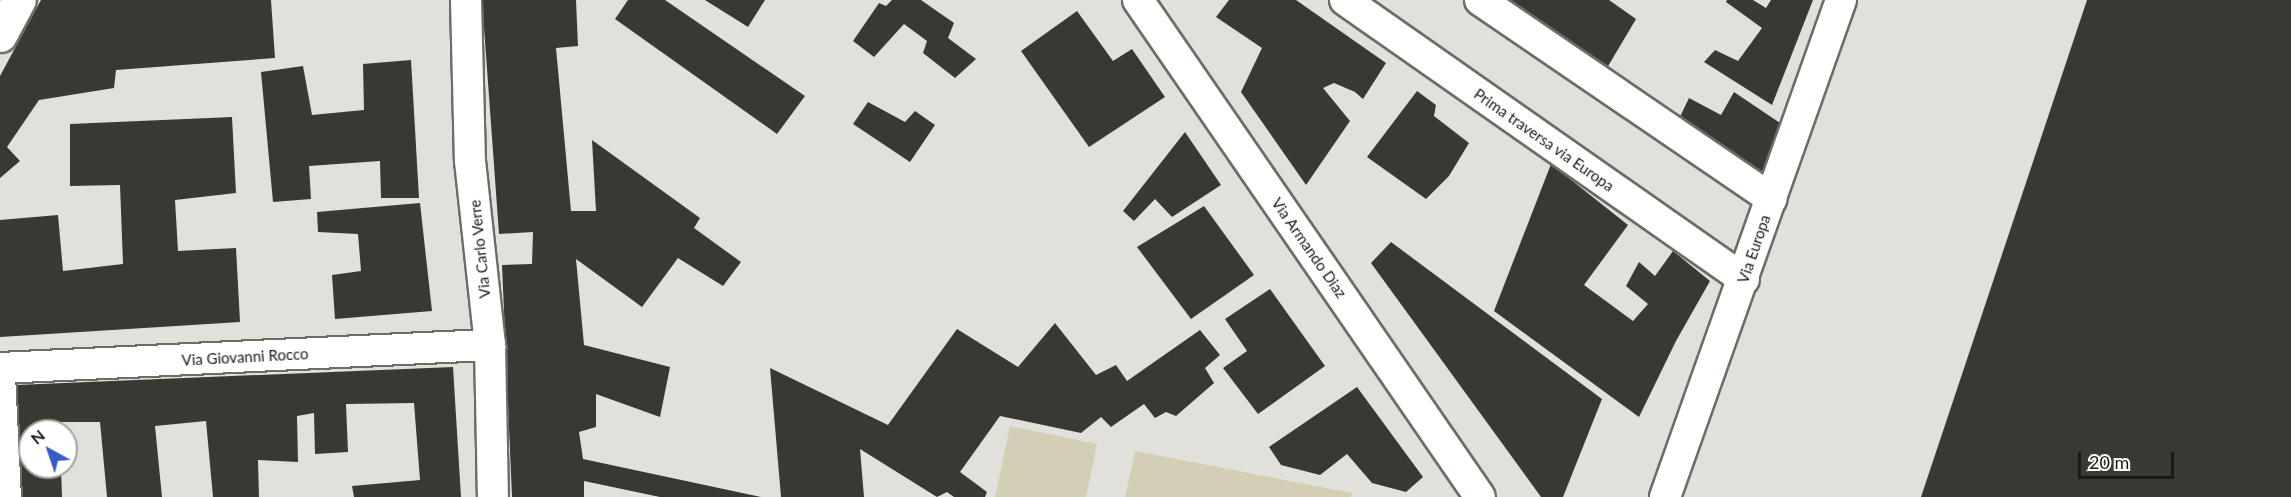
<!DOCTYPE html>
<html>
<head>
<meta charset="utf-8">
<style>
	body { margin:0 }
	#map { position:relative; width:2291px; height:497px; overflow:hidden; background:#e2e0da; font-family:Lato,sans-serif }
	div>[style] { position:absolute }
	.green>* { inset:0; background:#d3cfb4 }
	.building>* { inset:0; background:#393833 }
	.roads { filter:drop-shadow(2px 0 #6d6c66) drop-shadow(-2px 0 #6d6c66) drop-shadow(0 2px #6d6c66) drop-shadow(0 -2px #6d6c66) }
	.street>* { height:30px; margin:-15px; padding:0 15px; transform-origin:15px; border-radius:15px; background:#fff }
	.secondary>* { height:33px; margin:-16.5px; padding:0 16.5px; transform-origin:16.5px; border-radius:16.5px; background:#fff }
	span { translate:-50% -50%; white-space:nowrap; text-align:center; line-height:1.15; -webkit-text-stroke:6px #fff; paint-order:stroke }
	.street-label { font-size:15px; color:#1b1a18 }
	.north { position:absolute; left:18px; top:419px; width:60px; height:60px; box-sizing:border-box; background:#fff; border:2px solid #a4a3a3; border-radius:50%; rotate:320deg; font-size:16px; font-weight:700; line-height:24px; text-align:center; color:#1b1a18 }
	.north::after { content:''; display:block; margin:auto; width:21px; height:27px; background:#345ccc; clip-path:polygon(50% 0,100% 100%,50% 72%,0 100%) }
	.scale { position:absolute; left:2078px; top:452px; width:96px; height:27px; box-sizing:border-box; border:3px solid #1b1a18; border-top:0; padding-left:8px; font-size:18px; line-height:21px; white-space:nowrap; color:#1b1a18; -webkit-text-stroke:4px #fff; paint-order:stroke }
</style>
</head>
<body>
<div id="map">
	<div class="green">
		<div style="clip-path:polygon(1010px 426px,1097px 444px,1086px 497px,995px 497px)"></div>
		<div style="clip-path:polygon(1135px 451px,1352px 493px,1351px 497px,1125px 497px)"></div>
	</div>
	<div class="building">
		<div style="clip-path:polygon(41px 0,271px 0,275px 58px,116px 70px,114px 88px,39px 100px,7px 147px,20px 161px,0 178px,0 76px)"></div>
		<div style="clip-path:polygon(482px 0,576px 0,578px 46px,556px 48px,571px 211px,596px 211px,592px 140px,700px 218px,694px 228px,741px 262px,723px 286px,678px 258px,642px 307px,576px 259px,584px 345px,670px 367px,660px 417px,596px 394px,596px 427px,579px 432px,583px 459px,761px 497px,660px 497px,584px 481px,584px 497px,512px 497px,502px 265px,532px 264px,533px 232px,499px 234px)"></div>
		<div style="clip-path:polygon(628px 0,665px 0,805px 96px,777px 134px,615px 19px)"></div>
		<div style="clip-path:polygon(705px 0,765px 0,748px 27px)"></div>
		<div style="clip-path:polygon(892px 0,921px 0,954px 23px,948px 38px,976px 59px,955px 78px,923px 53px,927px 41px,904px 24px,874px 57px,853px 41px,879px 3px,886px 6px)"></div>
		<div style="clip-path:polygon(1229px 0,1296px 0,1386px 63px,1363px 99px,1355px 92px,1334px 83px,1323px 88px,1350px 121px,1306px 185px,1241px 92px,1262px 48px,1216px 17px)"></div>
		<div style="clip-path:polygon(1492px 0,1609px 0,1636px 19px,1604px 73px)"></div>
		<div style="clip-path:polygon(1727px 0,1753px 0,1766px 8px,1771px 0,1813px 0,1772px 105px,1704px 62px,1715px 50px,1738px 61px,1762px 28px,1726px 2px)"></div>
		<div style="clip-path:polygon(2087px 0,2291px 0,2291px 497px,1921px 497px)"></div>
		<div style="clip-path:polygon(1077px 11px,1113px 61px,1132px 49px,1165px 97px,1089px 147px,1021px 51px)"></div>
		<div style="clip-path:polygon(411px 60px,419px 198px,381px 198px,380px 161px,309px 166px,311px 199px,273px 202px,261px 72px,303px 66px,312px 115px,364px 110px,363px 64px)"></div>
		<div style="clip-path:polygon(1417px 91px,1436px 105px,1434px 116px,1469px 143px,1449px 176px,1426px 199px,1367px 157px)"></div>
		<div style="clip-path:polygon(1734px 92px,1780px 123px,1762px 177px,1677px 123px,1689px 98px,1721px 115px)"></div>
		<div style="clip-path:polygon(868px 102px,905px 122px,915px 111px,935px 125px,910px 162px,853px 124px)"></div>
		<div style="clip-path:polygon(232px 117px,236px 193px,175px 200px,178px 251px,236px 248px,240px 322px,0 337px,0 220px,58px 215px,63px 271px,123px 264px,120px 185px,70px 186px,70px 124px)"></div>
		<div style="clip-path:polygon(1185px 132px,1221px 185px,1172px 217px,1155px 199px,1134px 221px,1123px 211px)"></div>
		<div style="clip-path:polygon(1551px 164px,1628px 225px,1584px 285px,1633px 321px,1648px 304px,1626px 286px,1639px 262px,1655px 276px,1673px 251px,1710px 281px,1676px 341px,1639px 417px,1494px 311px)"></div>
		<div style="clip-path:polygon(420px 203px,432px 311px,335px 319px,332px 275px,361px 271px,358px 234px,318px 232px,317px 212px)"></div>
		<div style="clip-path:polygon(1204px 206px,1254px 275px,1191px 319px,1137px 247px)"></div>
		<div style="clip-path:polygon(1391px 242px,1602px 399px,1563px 497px,1541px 497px,1371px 263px)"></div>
		<div style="clip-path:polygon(1270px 289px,1325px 366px,1258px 414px,1223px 368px,1247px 351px,1225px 319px)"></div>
		<div style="clip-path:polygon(1055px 323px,1096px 375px,1116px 365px,1127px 381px,1200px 330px,1220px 355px,1205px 368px,1214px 383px,1176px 416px,1166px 412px,1155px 418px,1144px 404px,1111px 427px,1101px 417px,1081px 433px,1000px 416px,960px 472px,987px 492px,985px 497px,954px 497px,947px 492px,937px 497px,860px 449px,864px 497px,781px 497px,770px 368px,888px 425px,957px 329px,1018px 367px)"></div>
		<div style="clip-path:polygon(453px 367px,461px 497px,354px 497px,352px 486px,420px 480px,414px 403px,346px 404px,348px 452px,315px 454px,314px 413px,297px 416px,298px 462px,258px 460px,259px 497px,213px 497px,206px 421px,155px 426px,162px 497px,107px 497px,100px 422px,59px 422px,60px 431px,30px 431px,30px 467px,61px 467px,62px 497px,20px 497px,16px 385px)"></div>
		<div style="clip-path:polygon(1357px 387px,1423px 477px,1406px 492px,1372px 483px,1347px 454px,1320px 475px,1281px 465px,1269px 447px)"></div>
	</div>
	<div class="roads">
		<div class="street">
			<div style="left:466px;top:0;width:161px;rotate:88.6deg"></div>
			<div style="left:470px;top:161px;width:185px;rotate:83.8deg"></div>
			<div style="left:490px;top:345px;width:152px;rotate:88.9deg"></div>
			<div style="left:1138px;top:0;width:603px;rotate:55.47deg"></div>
			<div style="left:1345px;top:0;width:487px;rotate:35deg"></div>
			<div style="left:1480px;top:0;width:353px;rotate:34.3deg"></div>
			<div style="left:0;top:368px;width:491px;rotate:-2.7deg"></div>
			<div style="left:0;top:375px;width:122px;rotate:87.2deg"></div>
			<div style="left:1665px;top:497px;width:527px;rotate:-70.5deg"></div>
		</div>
		<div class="secondary">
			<div style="left:0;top:35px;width:40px;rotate:-62deg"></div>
		</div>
	</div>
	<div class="street-label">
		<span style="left:1544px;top:140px;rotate:35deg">Prima traversa via Europa</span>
		<span style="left:1309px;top:248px;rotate:55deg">Via Armando Diaz</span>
		<span style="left:480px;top:249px;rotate:-96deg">Via Carlo Verre</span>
		<span style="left:1754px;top:249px;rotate:-71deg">Via Europa</span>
		<span style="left:245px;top:357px;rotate:-3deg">Via Giovanni Rocco</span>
	</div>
	<div class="north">N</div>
	<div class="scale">20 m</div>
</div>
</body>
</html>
